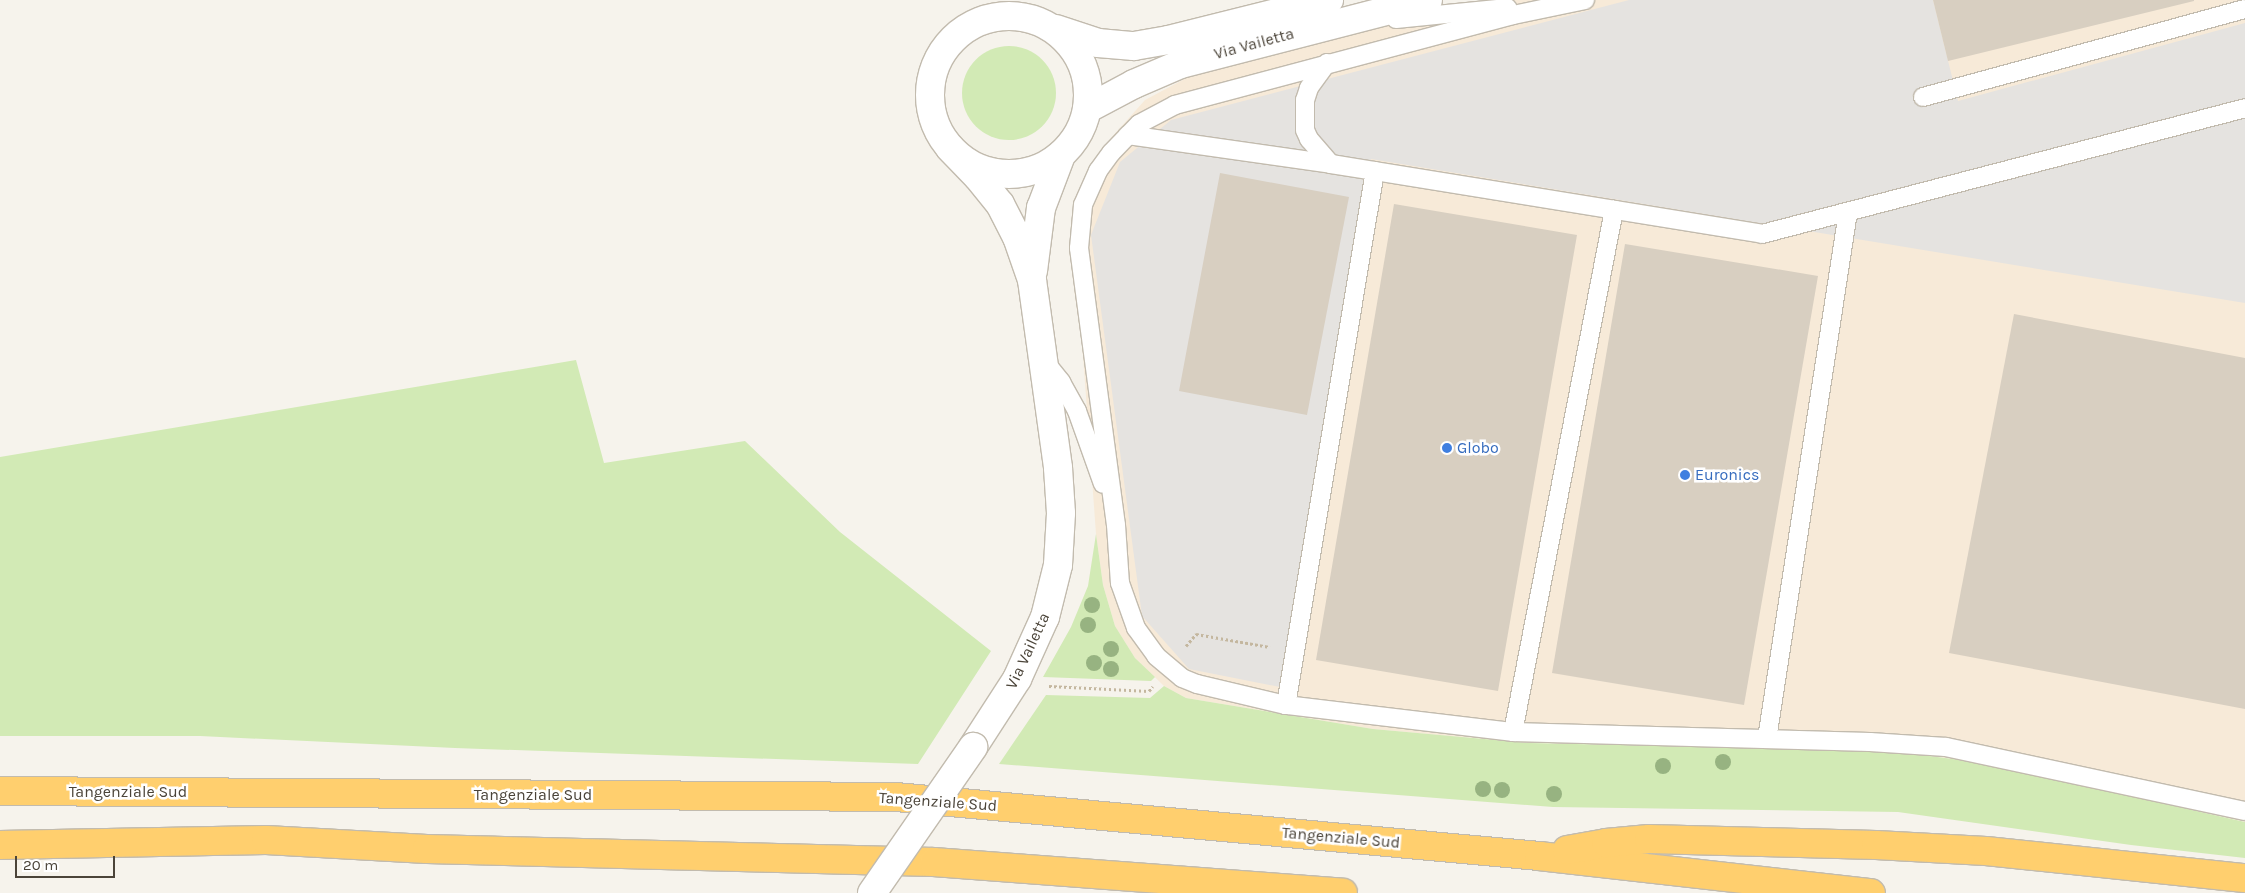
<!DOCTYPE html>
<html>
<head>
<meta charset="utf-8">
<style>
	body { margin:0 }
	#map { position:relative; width:2245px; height:893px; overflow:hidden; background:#f6f3ec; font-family:Karla,sans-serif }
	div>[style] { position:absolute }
	.commercial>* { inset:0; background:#f7ead8 }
	.green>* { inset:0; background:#d2eab5 }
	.round { border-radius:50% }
	.parking>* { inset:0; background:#e5e3e0 }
	.building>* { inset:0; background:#d8cfc1 }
	.path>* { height:3px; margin-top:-1.5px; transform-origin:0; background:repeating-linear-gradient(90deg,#c4b79f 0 2.5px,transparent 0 5px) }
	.roads { filter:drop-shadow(1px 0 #c2bbae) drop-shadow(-1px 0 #c2bbae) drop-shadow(0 1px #c2bbae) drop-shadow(0 -1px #c2bbae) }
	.lane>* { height:18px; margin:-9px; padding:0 9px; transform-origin:9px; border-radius:9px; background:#fff }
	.street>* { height:28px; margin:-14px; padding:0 14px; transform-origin:14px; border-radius:14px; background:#fff }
	.street>.ring { margin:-14px; padding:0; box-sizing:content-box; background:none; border:28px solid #fff; border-radius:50% }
	.highway>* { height:28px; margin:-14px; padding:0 14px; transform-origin:14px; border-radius:14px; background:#ffcf6e }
	.bridges { filter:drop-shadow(1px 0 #c2bbae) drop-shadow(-1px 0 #c2bbae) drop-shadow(0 1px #c2bbae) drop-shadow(0 -1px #c2bbae) }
	.street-bridge>* { height:28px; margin:-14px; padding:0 14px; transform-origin:14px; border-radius:14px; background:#fff }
	.trees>* { width:16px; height:16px; margin:-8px; border-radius:50%; background:#97b381 }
	.dots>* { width:14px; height:14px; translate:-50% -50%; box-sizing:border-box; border:2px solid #fff; border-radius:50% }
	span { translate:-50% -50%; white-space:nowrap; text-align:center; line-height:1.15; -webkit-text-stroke:5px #fff; paint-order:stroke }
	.street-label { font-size:16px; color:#4b4439 }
	.shop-label { font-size:16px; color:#366cbe }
	.left { translate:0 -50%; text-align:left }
	.scale { position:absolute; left:15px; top:856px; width:100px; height:22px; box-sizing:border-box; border:2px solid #4b4439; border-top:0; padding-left:6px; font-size:15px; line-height:18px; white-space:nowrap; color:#4b4439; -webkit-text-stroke:4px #fff; paint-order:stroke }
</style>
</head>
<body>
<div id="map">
	<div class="commercial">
		<div style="clip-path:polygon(1483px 0,2245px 0,2245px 822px,2050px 778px,1953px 759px,1890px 751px,1530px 743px,1373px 729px,1186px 698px,1164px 686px,1135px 658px,1115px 626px,1103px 585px,1096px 534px,1082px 342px,1074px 289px,1073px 227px,1090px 172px,1111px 138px,1145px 100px,1194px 74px,1251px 61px)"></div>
	</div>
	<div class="green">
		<div class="round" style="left:962px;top:46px;width:94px;height:94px"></div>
		<div style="clip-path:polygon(576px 360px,604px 463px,745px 441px,840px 532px,991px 651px,918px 764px,455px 748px,200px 736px,0 736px,0 457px)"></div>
		<div style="clip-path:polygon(1096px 534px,1103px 585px,1115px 626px,1135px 658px,1155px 677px,1151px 681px,1043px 677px,1071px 627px,1088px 586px)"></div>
		<div style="clip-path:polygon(1164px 686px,1186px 698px,1373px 729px,1530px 743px,1890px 751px,1953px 759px,2050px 778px,2245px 822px,2245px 858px,2131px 845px,1898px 812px,1553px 807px,999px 764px,1046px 695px,1150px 698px)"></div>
	</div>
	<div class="parking">
		<div style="clip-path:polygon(1629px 0,1933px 0,1958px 101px,2245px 23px,2245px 303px,1371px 159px,1280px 687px,1189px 669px,1142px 616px,1091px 235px,1120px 162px,1171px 120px)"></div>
	</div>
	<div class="building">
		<div style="clip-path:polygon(1933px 0,2194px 0,2194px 1px,1948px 61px)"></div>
		<div style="clip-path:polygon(1220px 173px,1349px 197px,1307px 415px,1179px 391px)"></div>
		<div style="clip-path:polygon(1394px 204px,1577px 235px,1498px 691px,1316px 660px)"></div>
		<div style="clip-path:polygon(1625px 244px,1818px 276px,1744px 705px,1552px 673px)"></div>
		<div style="clip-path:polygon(2014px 314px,2245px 358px,2245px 709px,1949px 653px)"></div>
	</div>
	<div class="path">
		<div style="left:1186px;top:646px;width:16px;rotate:-50deg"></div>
		<div style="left:1196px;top:634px;width:75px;rotate:10deg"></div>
		<div style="left:1049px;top:686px;width:100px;rotate:2.9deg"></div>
		<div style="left:1149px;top:691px;width:6px;rotate:-51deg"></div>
	</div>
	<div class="roads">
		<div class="lane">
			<div style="left:1585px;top:0;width:74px;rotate:168.2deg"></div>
			<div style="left:1513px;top:15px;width:350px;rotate:165.1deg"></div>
			<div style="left:1175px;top:105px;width:41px;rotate:152.2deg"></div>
			<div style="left:1139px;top:124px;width:40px;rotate:134deg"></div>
			<div style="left:1111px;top:153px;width:22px;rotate:126deg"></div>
			<div style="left:1098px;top:171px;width:37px;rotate:114deg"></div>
			<div style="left:1083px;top:205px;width:43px;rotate:95.3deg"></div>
			<div style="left:1079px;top:248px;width:279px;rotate:82.4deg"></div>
			<div style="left:1116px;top:525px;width:58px;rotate:86.1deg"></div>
			<div style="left:1120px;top:583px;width:48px;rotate:70.4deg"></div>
			<div style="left:1136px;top:628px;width:34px;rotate:54deg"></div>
			<div style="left:1156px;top:656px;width:34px;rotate:40deg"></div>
			<div style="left:1182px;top:678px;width:16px;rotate:22deg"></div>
			<div style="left:1197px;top:684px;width:91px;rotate:13.3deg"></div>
			<div style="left:1286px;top:705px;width:229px;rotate:6.8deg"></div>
			<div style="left:1513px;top:732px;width:357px;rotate:1.6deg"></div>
			<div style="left:1870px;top:742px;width:76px;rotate:3.8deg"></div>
			<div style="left:1946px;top:747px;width:306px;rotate:12.1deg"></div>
			<div style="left:1396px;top:19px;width:112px;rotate:-5.7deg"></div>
			<div style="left:1327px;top:63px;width:31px;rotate:126deg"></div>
			<div style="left:1309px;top:88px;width:13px;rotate:108deg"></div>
			<div style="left:1305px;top:100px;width:30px;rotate:90deg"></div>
			<div style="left:1305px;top:130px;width:10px;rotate:66deg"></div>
			<div style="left:1309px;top:139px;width:33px;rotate:49deg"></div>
			<div style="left:1331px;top:164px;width:45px;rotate:9deg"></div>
			<div style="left:1923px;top:97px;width:334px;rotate:-15.3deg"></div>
			<div style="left:1128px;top:135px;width:205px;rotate:8.1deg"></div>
			<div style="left:1045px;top:362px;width:26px;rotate:51deg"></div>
			<div style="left:1061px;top:382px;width:33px;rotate:61deg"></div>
			<div style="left:1077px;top:411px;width:77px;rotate:70.4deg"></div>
			<div style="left:1286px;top:705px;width:541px;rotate:-80.54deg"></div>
			<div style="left:1375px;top:171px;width:392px;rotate:9.2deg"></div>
			<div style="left:1762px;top:234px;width:499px;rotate:-14.6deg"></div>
			<div style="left:1513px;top:732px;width:532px;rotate:-79.05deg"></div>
			<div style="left:1767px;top:739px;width:533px;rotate:-81.26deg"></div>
		</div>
		<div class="street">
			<div class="ring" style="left:930px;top:16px;width:130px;height:130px"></div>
			<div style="left:1056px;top:29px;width:44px;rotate:18.4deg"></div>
			<div style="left:1098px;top:43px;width:36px;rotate:5deg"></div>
			<div style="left:1134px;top:46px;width:35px;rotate:-10deg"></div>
			<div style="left:1168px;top:40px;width:166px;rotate:-14deg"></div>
			<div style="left:1087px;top:109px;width:53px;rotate:-28deg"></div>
			<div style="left:1134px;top:84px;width:51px;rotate:-23.1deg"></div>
			<div style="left:1181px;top:64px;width:255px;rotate:-14.5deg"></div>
			<div style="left:950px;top:148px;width:40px;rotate:46deg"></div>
			<div style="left:978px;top:177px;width:35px;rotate:51deg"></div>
			<div style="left:1000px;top:204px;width:37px;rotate:63deg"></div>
			<div style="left:1017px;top:237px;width:46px;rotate:70.8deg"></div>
			<div style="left:1032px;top:280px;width:190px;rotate:82.1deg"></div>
			<div style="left:1058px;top:468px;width:45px;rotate:86.2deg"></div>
			<div style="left:1061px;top:513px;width:52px;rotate:93.3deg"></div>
			<div style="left:1058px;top:565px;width:54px;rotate:104deg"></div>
			<div style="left:1045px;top:617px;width:68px;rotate:114.3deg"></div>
			<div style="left:1017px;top:679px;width:81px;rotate:122.9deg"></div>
			<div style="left:1033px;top:271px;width:64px;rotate:-82.8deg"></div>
			<div style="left:1041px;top:208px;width:57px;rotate:-69.3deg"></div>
		</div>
		<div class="highway">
			<div style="left:0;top:791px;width:896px;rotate:0.38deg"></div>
			<div style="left:896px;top:797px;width:646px;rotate:5.24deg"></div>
			<div style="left:1539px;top:856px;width:334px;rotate:6.4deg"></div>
			<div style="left:0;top:845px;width:266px;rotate:-1.1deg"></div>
			<div style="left:266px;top:840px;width:161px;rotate:3.2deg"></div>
			<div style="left:427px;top:849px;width:507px;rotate:1.47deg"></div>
			<div style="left:934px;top:862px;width:410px;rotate:4.3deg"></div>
			<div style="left:1567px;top:850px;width:40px;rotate:-10deg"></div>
			<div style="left:1606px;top:843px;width:43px;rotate:-5.3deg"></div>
			<div style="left:1649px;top:839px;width:227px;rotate:1.5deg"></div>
			<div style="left:1876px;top:845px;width:110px;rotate:3.1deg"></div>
			<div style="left:1986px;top:851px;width:260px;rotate:6deg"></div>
		</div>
	</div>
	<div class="bridges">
		<div class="street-bridge">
			<div style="left:872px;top:893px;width:178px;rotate:-55.3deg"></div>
		</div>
	</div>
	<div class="trees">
		<div style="left:1092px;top:605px"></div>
		<div style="left:1088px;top:625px"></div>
		<div style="left:1111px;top:649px"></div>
		<div style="left:1094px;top:663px"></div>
		<div style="left:1111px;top:669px"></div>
		<div style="left:1723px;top:762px"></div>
		<div style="left:1663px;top:766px"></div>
		<div style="left:1483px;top:789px"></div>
		<div style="left:1502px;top:790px"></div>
		<div style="left:1554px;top:794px"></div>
	</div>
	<div class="dots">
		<div style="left:1447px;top:448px;background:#3f7fe0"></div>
		<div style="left:1685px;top:475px;background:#3f7fe0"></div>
	</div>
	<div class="street-label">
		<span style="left:1254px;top:44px;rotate:-15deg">Via Vailetta</span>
		<span style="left:1028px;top:651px;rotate:-65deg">Via Vailetta</span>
		<span style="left:128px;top:792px">Tangenziale Sud</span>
		<span style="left:533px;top:795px">Tangenziale Sud</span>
		<span style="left:938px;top:802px;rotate:4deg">Tangenziale Sud</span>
		<span style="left:1341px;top:838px;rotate:5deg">Tangenziale Sud</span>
	</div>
	<div class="shop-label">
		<span class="left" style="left:1457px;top:448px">Globo</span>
		<span class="left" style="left:1695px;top:475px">Euronics</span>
	</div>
	<div class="scale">20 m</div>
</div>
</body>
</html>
